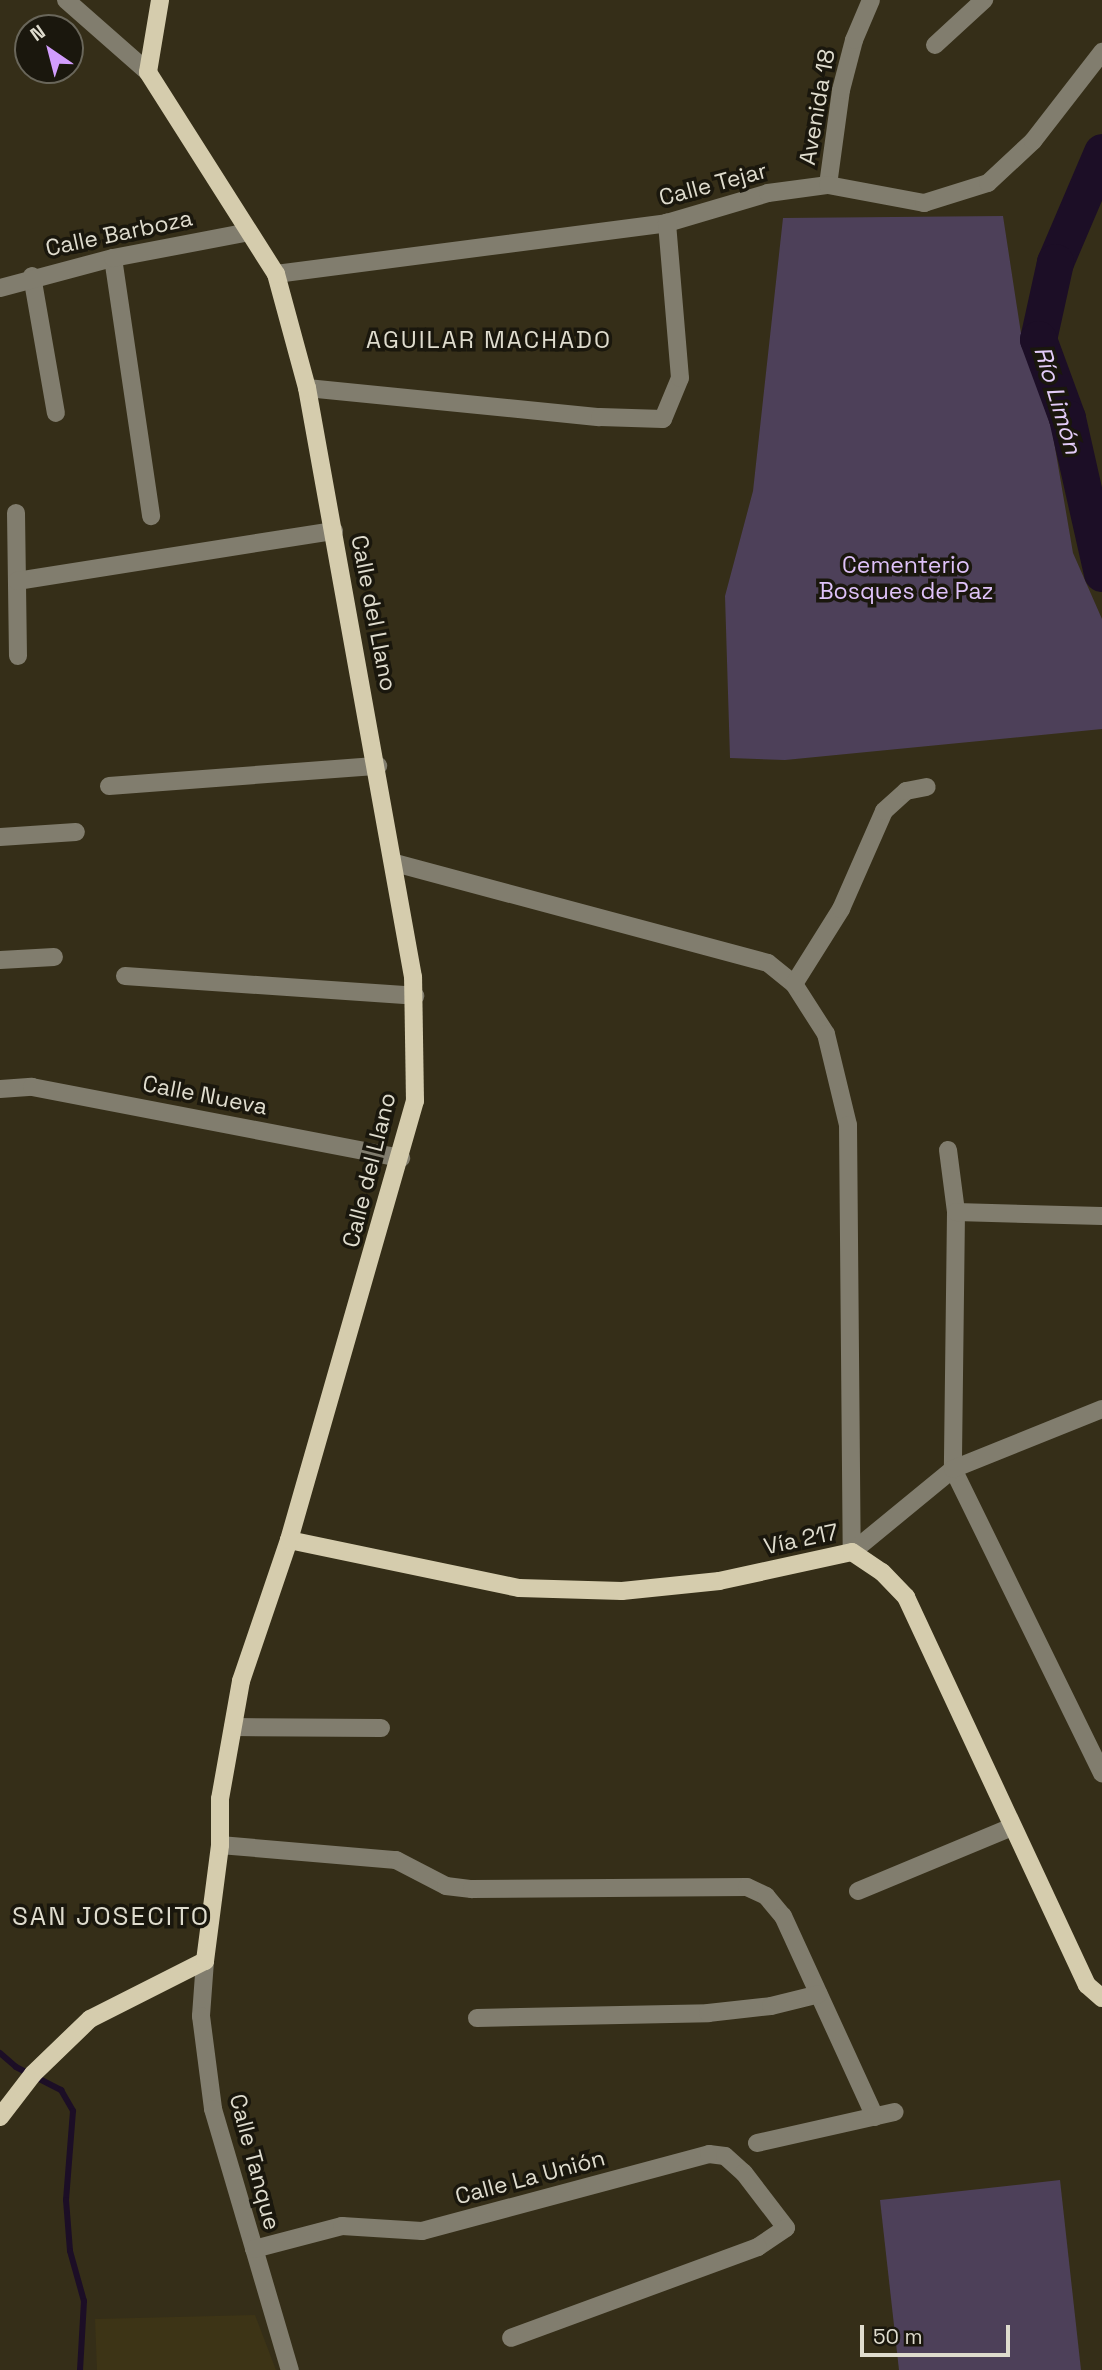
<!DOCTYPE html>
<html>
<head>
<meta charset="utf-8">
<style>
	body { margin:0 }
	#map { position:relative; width:1102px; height:2370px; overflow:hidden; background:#352e18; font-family:"Space Grotesk",sans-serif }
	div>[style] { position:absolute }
	.built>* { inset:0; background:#3d3416 }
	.green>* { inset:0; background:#4d4059 }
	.stream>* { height:6px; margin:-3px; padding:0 3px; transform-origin:3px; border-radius:3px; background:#1c0e26 }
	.river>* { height:37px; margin:-18.5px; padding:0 18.5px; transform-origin:18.5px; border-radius:18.5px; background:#1c0e26 }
	.minor>* { height:18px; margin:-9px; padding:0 9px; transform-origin:9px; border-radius:9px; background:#817d6e }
	.major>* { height:18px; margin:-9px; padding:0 9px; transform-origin:9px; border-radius:9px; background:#d5ccad }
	span { translate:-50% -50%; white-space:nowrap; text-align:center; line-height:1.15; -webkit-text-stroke:7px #1a170d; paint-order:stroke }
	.street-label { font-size:23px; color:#dfdcce }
	.park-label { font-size:23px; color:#dfc2f9 }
	.neighbourhood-label { font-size:24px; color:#dfdcce; letter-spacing:2px }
	.water-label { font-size:24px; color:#e3ccf8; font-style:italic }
	.quarter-label { font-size:26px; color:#dfdcce; letter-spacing:2px }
	.north { position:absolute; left:14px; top:14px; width:70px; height:70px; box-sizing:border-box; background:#1a170d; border:2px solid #69665a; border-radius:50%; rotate:325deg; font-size:19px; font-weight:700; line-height:28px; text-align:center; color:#dfdcce }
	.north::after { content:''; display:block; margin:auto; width:24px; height:32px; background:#d29dfd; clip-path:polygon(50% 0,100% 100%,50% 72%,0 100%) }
	.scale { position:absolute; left:860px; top:2325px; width:150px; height:32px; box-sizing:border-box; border:4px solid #dfdcce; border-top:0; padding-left:9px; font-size:21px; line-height:24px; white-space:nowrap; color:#dfdcce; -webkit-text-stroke:5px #1a170d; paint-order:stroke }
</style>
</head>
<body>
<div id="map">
	<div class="built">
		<div style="clip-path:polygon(255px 2315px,276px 2370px,97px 2370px,95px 2319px)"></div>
	</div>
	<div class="green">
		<div style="clip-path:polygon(1003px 216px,1022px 340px,1052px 430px,1073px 553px,1102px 619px,1102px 729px,785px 760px,730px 758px,725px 596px,753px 491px,783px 218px)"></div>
		<div style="clip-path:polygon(1060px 2180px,1081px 2370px,899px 2370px,880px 2200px)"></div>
	</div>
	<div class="stream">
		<div style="left:0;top:2053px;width:21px;rotate:41deg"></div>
		<div style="left:16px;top:2067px;width:51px;rotate:27.1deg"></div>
		<div style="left:61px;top:2090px;width:24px;rotate:60deg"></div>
		<div style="left:73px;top:2111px;width:89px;rotate:94.5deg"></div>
		<div style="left:66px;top:2200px;width:51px;rotate:85.5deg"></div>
		<div style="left:70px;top:2251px;width:52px;rotate:74.4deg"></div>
		<div style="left:84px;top:2301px;width:69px;rotate:93.3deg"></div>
	</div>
	<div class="river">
		<div style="left:1102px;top:152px;width:120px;rotate:113.1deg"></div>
		<div style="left:1055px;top:262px;width:79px;rotate:102.4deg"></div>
		<div style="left:1038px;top:339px;width:84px;rotate:69.8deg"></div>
		<div style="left:1067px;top:418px;width:159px;rotate:77.3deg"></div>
	</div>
	<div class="minor">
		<div style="left:66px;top:0;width:109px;rotate:41.3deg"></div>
		<div style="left:935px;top:45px;width:67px;rotate:-42.6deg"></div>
		<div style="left:828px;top:185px;width:96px;rotate:-82.2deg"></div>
		<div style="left:841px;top:90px;width:52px;rotate:-75.4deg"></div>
		<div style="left:854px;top:40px;width:43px;rotate:-67deg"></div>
		<div style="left:113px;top:258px;width:261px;rotate:81.6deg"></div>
		<div style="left:276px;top:274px;width:394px;rotate:-7.4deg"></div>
		<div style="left:667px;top:223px;width:105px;rotate:-16.5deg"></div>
		<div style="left:768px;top:193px;width:61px;rotate:-7.6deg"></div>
		<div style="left:828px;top:185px;width:98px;rotate:10.6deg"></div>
		<div style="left:924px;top:203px;width:67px;rotate:-17.4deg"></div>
		<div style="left:988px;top:183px;width:62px;rotate:-43deg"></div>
		<div style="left:1033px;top:141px;width:113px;rotate:-52.2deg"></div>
		<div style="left:32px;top:276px;width:139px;rotate:80.1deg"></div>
		<div style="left:0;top:288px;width:117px;rotate:-14.9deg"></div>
		<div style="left:113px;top:258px;width:138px;rotate:-10.8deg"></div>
		<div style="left:307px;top:388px;width:294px;rotate:5.7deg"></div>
		<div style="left:600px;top:417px;width:63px;rotate:1.8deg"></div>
		<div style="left:663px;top:419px;width:44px;rotate:-67.5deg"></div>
		<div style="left:680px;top:378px;width:156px;rotate:-94.8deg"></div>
		<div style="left:16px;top:513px;width:143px;rotate:89.2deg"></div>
		<div style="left:17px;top:581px;width:321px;rotate:-9deg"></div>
		<div style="left:109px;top:786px;width:270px;rotate:-4.3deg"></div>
		<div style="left:0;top:837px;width:76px;rotate:-3.8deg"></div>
		<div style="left:395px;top:863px;width:386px;rotate:15deg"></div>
		<div style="left:768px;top:963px;width:33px;rotate:39deg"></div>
		<div style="left:794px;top:984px;width:59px;rotate:57.4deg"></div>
		<div style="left:826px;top:1034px;width:94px;rotate:76.4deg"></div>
		<div style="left:848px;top:1125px;width:427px;rotate:89.5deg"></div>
		<div style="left:0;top:960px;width:54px;rotate:-3.2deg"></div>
		<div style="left:125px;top:976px;width:291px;rotate:3.9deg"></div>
		<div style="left:794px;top:984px;width:89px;rotate:-57.9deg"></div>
		<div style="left:841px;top:909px;width:107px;rotate:-66.3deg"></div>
		<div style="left:884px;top:811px;width:30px;rotate:-42deg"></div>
		<div style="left:906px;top:791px;width:21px;rotate:-11deg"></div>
		<div style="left:0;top:1089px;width:32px;rotate:-4deg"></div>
		<div style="left:32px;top:1087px;width:376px;rotate:10.9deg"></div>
		<div style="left:948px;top:1150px;width:63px;rotate:82.6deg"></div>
		<div style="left:956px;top:1212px;width:257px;rotate:90.7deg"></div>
		<div style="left:953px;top:1469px;width:339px;rotate:63.9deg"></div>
		<div style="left:956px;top:1212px;width:146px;rotate:1.6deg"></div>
		<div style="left:852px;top:1552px;width:131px;rotate:-39.4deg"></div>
		<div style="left:953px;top:1469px;width:161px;rotate:-21.9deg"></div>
		<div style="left:233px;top:1727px;width:148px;rotate:0.4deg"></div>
		<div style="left:220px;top:1845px;width:177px;rotate:4.9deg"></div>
		<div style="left:396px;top:1860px;width:56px;rotate:27.5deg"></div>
		<div style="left:446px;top:1886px;width:26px;rotate:7deg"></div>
		<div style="left:472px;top:1889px;width:275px;rotate:-0.4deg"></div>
		<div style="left:747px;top:1887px;width:21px;rotate:25deg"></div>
		<div style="left:766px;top:1896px;width:26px;rotate:50deg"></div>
		<div style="left:783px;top:1916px;width:221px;rotate:65.4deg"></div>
		<div style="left:858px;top:1891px;width:167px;rotate:-22.6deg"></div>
		<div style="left:205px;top:1961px;width:55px;rotate:94.2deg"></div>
		<div style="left:201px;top:2016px;width:94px;rotate:82.6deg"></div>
		<div style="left:213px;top:2109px;width:272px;rotate:73.6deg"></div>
		<div style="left:477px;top:2018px;width:231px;rotate:-1.2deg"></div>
		<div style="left:708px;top:2013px;width:63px;rotate:-6.3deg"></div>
		<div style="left:771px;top:2006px;width:49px;rotate:-14deg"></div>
		<div style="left:757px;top:2143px;width:141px;rotate:-12.7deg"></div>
		<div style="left:254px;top:2249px;width:91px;rotate:-14.6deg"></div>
		<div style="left:342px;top:2226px;width:80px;rotate:3.6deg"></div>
		<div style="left:422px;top:2231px;width:297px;rotate:-15deg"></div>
		<div style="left:709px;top:2154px;width:16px;rotate:7deg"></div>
		<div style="left:725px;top:2156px;width:25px;rotate:42deg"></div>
		<div style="left:744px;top:2173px;width:69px;rotate:52.6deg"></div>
		<div style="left:786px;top:2228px;width:34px;rotate:146deg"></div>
		<div style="left:758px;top:2247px;width:263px;rotate:159.8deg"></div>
	</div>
	<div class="major">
		<div style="left:289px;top:1540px;width:235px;rotate:11.8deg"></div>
		<div style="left:519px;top:1588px;width:103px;rotate:1.7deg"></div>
		<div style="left:622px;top:1591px;width:98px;rotate:-5.9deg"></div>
		<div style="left:719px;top:1581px;width:136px;rotate:-12.3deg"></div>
		<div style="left:852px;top:1552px;width:36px;rotate:34deg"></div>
		<div style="left:882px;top:1572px;width:35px;rotate:46deg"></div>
		<div style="left:906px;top:1597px;width:428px;rotate:65deg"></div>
		<div style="left:1087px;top:1985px;width:20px;rotate:41deg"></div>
		<div style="left:0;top:2117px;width:54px;rotate:-52.5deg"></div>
		<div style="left:33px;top:2074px;width:79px;rotate:-44deg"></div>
		<div style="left:90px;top:2019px;width:129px;rotate:-26.8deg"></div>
		<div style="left:205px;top:1961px;width:117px;rotate:-82.6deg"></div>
		<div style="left:220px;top:1845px;width:46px;rotate:-90deg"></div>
		<div style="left:220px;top:1799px;width:120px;rotate:-79.9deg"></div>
		<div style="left:241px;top:1681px;width:149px;rotate:-71.2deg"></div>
		<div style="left:289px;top:1540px;width:457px;rotate:-74deg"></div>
		<div style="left:415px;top:1101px;width:124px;rotate:-90.9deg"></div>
		<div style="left:413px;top:977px;width:598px;rotate:-100.2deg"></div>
		<div style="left:307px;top:388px;width:118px;rotate:-105.2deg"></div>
		<div style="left:276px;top:274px;width:239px;rotate:-122.4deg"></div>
		<div style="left:148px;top:72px;width:73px;rotate:-80.5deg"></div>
	</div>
	<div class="street-label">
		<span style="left:817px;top:107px;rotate:-80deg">Avenida 18</span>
		<span style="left:713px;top:184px;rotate:-15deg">Calle Tejar</span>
		<span style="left:119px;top:233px;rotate:-12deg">Calle Barboza</span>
		<span style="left:374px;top:613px;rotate:79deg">Calle del Llano</span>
		<span style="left:205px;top:1095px;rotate:11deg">Calle Nueva</span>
		<span style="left:369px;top:1170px;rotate:-76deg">Calle del Llano</span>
		<span style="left:801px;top:1539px;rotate:-12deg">Vía 217</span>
		<span style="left:255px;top:2162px;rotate:75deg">Calle Tanque</span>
		<span style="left:530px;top:2177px;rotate:-15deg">Calle La Unión</span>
	</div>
	<div class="park-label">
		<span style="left:906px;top:578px">Cementerio<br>Bosques de Paz</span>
	</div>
	<div class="neighbourhood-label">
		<span style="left:489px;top:340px">AGUILAR MACHADO</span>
	</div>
	<div class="water-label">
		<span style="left:1058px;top:400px;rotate:73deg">Río Limón</span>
	</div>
	<div class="quarter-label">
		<span style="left:111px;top:1917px">SAN JOSECITO</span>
	</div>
	<div class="north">N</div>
	<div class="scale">50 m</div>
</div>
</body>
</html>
